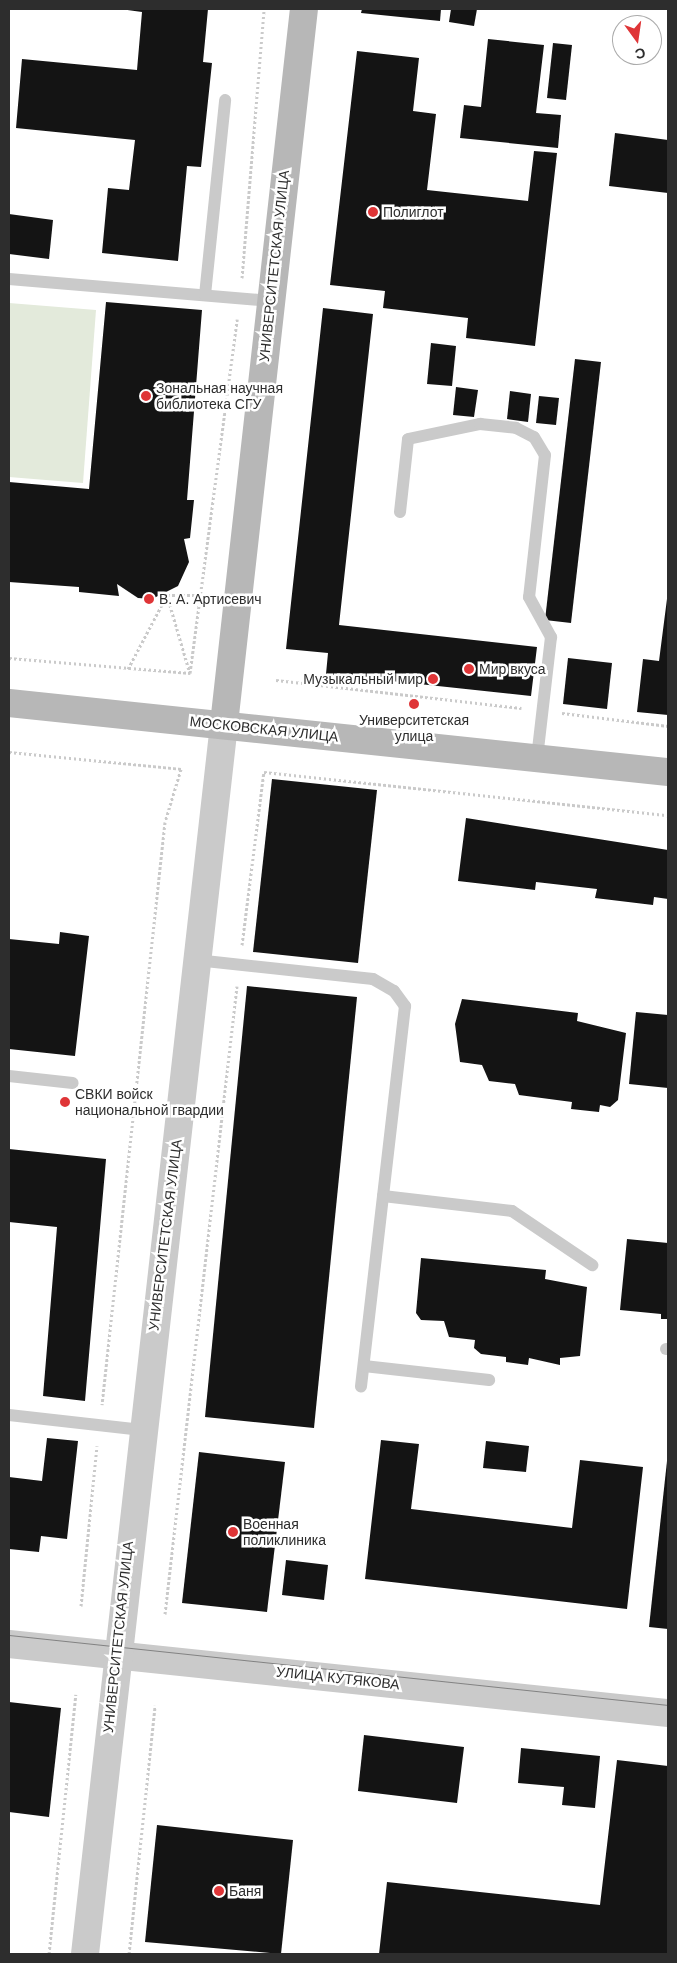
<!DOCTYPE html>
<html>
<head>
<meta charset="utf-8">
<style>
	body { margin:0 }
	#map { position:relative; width:677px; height:1963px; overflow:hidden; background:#fff; font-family:Helvetica,sans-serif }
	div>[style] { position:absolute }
	.green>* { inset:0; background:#e3eadb }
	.building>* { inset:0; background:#141414 }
	.path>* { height:3px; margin-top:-1.5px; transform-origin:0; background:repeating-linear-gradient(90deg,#cacaca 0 2.5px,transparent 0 5px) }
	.service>* { height:12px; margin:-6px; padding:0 6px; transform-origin:6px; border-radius:6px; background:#cacaca }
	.tertiary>* { height:28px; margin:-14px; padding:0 14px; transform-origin:14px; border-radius:14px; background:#cacaca }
	.secondary>* { height:28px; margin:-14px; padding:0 14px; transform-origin:14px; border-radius:14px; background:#b7b7b7 }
	.tram>* { height:1px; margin:-0.5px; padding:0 0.5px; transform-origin:0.5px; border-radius:0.5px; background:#828282 }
	.dots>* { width:14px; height:14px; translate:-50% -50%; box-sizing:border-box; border:2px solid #fff; border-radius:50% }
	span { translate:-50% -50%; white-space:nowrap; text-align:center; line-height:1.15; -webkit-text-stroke:5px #fff; paint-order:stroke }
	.poi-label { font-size:14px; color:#2d2d2d }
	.left { translate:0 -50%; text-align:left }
	.right { translate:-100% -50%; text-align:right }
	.street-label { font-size:14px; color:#2d2d2d }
	.frame { position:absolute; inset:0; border:10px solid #2d2d2d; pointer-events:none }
	.north { position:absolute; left:612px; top:15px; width:50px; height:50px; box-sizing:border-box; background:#fff; border:1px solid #ababab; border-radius:50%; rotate:166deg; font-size:14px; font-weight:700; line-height:20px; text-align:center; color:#2d2d2d }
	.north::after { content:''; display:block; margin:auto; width:18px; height:22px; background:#df3537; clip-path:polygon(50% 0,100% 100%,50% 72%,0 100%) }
</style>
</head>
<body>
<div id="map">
	<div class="green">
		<div style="clip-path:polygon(9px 303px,96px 310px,83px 483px,9px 477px)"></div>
	</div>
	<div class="building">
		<div style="clip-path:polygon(120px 9px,208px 9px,203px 62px,212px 63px,201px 167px,187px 166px,178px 261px,102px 253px,108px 188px,129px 190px,135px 140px,16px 128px,22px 59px,137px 70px,142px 12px)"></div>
		<div style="clip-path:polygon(362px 9px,441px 9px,440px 21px,361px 13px)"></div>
		<div style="clip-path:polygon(451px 9px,477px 9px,474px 26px,449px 22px)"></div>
		<div style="clip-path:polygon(488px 39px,544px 45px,536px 113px,561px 115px,558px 148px,460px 138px,464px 105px,481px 107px)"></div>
		<div style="clip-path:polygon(553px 43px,572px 45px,566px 100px,547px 98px)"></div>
		<div style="clip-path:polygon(357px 51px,419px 58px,413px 111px,436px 114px,427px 190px,528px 201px,534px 151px,557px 153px,535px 346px,466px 338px,468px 318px,383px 308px,385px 291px,330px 285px)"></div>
		<div style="clip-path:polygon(615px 133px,668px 140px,668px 193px,609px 186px)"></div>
		<div style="clip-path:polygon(9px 214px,53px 220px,49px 259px,9px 254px)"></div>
		<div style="clip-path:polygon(106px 302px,202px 310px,187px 500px,194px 500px,190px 538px,184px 539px,189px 562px,178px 586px,152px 599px,138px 598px,117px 584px,119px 596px,79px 592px,79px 587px,9px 582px,9px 482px,89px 489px)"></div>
		<div style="clip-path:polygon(323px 308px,373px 314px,339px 625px,537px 647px,531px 696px,326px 674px,328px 653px,286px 649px)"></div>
		<div style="clip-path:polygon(431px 343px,456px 346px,452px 386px,427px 384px)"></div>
		<div style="clip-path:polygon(575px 359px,601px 362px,571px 623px,545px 620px)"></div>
		<div style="clip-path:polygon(456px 387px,478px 390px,474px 417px,453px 415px)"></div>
		<div style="clip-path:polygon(510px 391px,531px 394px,528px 422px,507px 419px)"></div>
		<div style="clip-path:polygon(539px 396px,559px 398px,556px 425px,536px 423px)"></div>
		<div style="clip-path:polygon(668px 591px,668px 715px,637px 712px,643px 659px,659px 661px)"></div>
		<div style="clip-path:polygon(568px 658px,612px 663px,607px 709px,563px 704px)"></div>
		<div style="clip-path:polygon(272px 779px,377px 790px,358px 963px,253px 952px)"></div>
		<div style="clip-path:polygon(466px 818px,668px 850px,668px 899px,654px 897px,653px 905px,595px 898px,597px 889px,536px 882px,535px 890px,458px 881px)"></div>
		<div style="clip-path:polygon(60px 932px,89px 936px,75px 1056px,9px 1049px,9px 939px,59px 944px)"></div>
		<div style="clip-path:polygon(247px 986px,357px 997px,314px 1428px,205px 1417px)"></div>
		<div style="clip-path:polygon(462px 999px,578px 1013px,577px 1021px,626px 1033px,618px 1100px,610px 1107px,600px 1105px,599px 1112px,571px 1109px,572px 1102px,519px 1095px,515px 1084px,489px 1081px,482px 1065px,460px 1062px,455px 1024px)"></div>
		<div style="clip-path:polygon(636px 1012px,668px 1015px,668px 1088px,629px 1084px)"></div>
		<div style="clip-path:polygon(9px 1149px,106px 1159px,85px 1401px,43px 1396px,57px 1227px,9px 1222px)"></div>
		<div style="clip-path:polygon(627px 1239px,668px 1243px,668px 1319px,661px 1319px,661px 1314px,620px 1310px)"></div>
		<div style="clip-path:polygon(421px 1258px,546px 1270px,545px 1279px,587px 1287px,580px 1356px,560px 1358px,560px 1365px,529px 1358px,528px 1365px,506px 1362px,506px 1357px,481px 1354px,474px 1348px,475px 1340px,449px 1337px,444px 1321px,421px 1320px,416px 1313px)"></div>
		<div style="clip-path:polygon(47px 1438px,78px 1441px,67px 1539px,41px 1536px,39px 1552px,9px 1549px,9px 1477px,42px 1481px)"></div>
		<div style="clip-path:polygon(381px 1440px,419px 1444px,411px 1509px,572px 1528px,580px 1460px,643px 1467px,627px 1609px,365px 1579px)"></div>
		<div style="clip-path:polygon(486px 1441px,529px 1446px,526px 1472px,483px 1468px)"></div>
		<div style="clip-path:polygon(199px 1452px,285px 1462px,267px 1612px,182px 1603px)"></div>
		<div style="clip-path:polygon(667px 1461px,668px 1461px,668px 1629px,649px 1627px)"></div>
		<div style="clip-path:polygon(286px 1560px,328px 1565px,324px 1600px,282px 1595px)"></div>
		<div style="clip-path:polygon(9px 1702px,61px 1708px,49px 1817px,9px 1812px)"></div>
		<div style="clip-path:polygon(364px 1735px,464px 1747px,457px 1803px,358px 1791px)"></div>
		<div style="clip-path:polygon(521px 1748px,600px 1756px,595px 1808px,562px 1805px,564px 1787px,518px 1783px)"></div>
		<div style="clip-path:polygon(617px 1760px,668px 1766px,668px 1954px,379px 1954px,387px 1882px,600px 1905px)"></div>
		<div style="clip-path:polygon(157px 1825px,293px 1840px,281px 1954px,145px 1942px)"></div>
	</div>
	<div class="path">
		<div style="left:242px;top:278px;width:270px;rotate:-85.3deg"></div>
		<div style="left:167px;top:595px;width:78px;rotate:73.7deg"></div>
		<div style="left:167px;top:595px;width:36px"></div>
		<div style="left:9px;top:658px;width:182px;rotate:4.7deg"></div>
		<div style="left:128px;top:669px;width:84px;rotate:-62.2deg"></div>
		<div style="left:190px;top:673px;width:357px;rotate:-82.4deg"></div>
		<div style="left:276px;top:680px;width:247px;rotate:6.5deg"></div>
		<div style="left:562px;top:713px;width:107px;rotate:7deg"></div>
		<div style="left:9px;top:752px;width:173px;rotate:5.6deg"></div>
		<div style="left:181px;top:769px;width:55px;rotate:106.8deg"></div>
		<div style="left:165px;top:822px;width:586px;rotate:96.17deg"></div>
		<div style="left:242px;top:945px;width:174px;rotate:-82.8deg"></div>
		<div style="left:264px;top:772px;width:406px;rotate:6.1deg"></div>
		<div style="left:81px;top:1606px;width:161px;rotate:-84.3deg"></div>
		<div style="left:165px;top:1614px;width:632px;rotate:-83.46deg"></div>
		<div style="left:49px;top:1954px;width:261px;rotate:-84.1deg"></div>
		<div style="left:129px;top:1954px;width:250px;rotate:-84deg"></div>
	</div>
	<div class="service">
		<div style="left:9px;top:279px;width:262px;rotate:4.8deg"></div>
		<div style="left:205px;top:295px;width:196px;rotate:-84.1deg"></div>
		<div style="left:400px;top:512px;width:73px;rotate:-83.7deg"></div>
		<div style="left:408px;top:439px;width:74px;rotate:-11.8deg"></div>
		<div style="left:480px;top:424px;width:36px;rotate:6deg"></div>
		<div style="left:516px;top:428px;width:20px;rotate:27deg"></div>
		<div style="left:534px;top:437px;width:21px;rotate:59deg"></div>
		<div style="left:545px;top:455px;width:143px;rotate:96.4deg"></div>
		<div style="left:529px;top:597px;width:46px;rotate:61.2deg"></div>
		<div style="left:551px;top:637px;width:122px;rotate:96.6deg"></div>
		<div style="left:196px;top:960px;width:178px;rotate:6.1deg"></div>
		<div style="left:373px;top:979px;width:24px;rotate:30deg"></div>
		<div style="left:394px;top:991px;width:19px;rotate:54deg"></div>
		<div style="left:405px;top:1006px;width:383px;rotate:96.6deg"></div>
		<div style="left:9px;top:1076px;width:64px;rotate:6.2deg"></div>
		<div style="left:383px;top:1196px;width:130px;rotate:6.6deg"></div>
		<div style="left:512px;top:1211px;width:97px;rotate:34deg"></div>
		<div style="left:666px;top:1349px;width:2px"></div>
		<div style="left:364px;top:1366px;width:126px;rotate:6.4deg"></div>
		<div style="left:9px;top:1415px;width:134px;rotate:6.4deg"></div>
	</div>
	<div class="tertiary">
		<div style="left:9px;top:1644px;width:663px;rotate:5.98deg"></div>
		<div style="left:85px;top:1954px;width:1238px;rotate:-83.55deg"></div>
	</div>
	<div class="secondary">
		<div style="left:9px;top:703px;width:663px;rotate:5.98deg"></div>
		<div style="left:224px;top:724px;width:719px;rotate:-83.62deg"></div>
	</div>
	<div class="tram">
		<div style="left:9px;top:1635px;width:663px;rotate:6.06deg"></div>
	</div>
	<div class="dots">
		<div style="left:373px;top:212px;background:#df3537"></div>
		<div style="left:146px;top:396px;background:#df3537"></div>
		<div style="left:149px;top:599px;background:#df3537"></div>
		<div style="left:469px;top:669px;background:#df3537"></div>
		<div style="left:433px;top:679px;background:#df3537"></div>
		<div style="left:414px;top:704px;background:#df3537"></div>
		<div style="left:65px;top:1102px;background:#df3537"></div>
		<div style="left:233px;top:1532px;background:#df3537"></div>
		<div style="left:219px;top:1891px;background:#df3537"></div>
	</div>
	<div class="poi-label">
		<span class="left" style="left:383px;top:212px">Полиглот</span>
		<span class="left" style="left:156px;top:396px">Зональная научная<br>библиотека СГУ</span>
		<span class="left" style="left:159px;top:599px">В. А. Артисевич</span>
		<span class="left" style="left:479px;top:669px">Мир вкуса</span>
		<span class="right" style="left:423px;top:679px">Музыкальный мир</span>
		<span style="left:414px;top:728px">Университетская<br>улица</span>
		<span class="left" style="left:75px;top:1102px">СВКИ войск<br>национальной гвардии</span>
		<span class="left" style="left:243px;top:1532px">Военная<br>поликлиника</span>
		<span class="left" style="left:229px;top:1891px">Баня</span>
	</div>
	<div class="street-label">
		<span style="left:274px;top:266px;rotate:-84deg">УНИВЕРСИТЕТСКАЯ УЛИЦА</span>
		<span style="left:264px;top:729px;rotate:6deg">МОСКОВСКАЯ УЛИЦА</span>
		<span style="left:165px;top:1235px;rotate:-83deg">УНИВЕРСИТЕТСКАЯ УЛИЦА</span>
		<span style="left:118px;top:1637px;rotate:-84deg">УНИВЕРСИТЕТСКАЯ УЛИЦА</span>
		<span style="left:338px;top:1678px;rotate:6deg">УЛИЦА КУТЯКОВА</span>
	</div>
	<div class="frame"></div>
	<div class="north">С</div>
</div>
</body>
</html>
